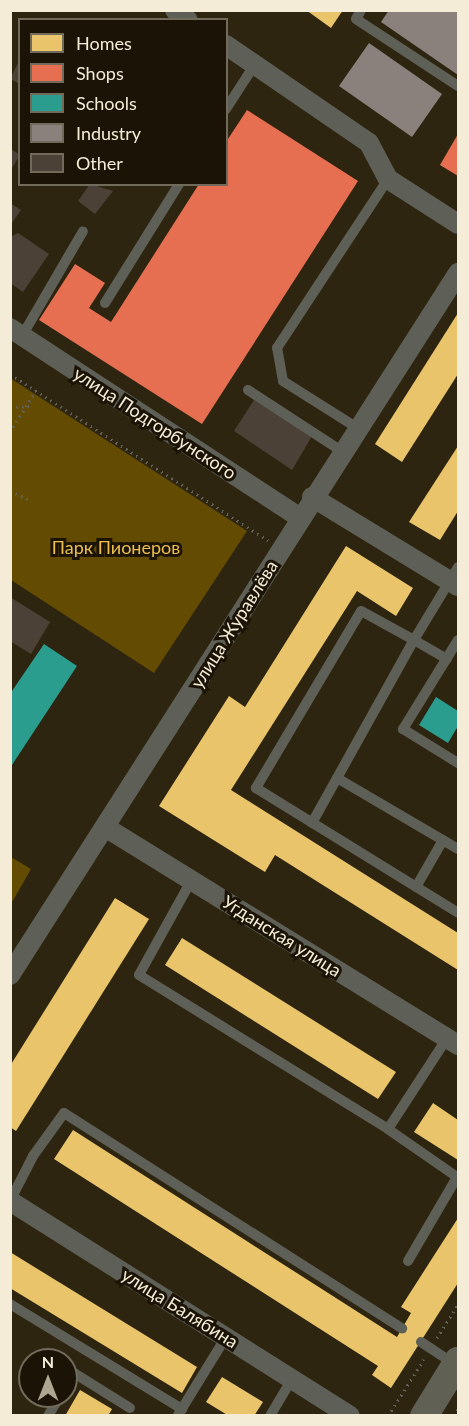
<!DOCTYPE html>
<html>
<head>
<meta charset="utf-8">
<style>
	body { margin:0 }
	#map { position:relative; width:469px; height:1426px; overflow:hidden; background:#2d2510; font-family:Lato,sans-serif }
	div>[style] { position:absolute }
	.green>* { inset:0; background:#634b02 }
	.homes>* { inset:0; background:#e9c46a }
	.shops>* { inset:0; background:#e76f51 }
	.schools>* { inset:0; background:#2a9d8f }
	.industry>* { inset:0; background:#8a817c }
	.building>* { inset:0; background:#4c4136 }
	.path>* { height:3px; margin-top:-1.5px; transform-origin:0; background:repeating-linear-gradient(90deg,#646258 0 1.5px,transparent 0 6px) }
	.service>* { height:10px; margin:-5px; padding:0 5px; transform-origin:5px; border-radius:5px; background:#5e5f56 }
	.minor>* { height:20px; margin:-10px; padding:0 10px; transform-origin:10px; border-radius:10px; background:#5e5f56 }
	.secondary>* { height:28px; margin:-14px; padding:0 14px; transform-origin:14px; border-radius:14px; background:#606055 }
	span { translate:-50% -50%; white-space:nowrap; text-align:center; line-height:1.15; -webkit-text-stroke:6px #1b1406; paint-order:stroke }
	.street-label { font-size:18px; color:#f5ecd8 }
	.park-label { font-size:18px; color:#ecbf4f }
	.frame { position:absolute; inset:0; border:12px solid #f5ecd8; pointer-events:none }
	.legend { position:absolute; left:18px; top:18px; width:210px; height:168px; box-sizing:border-box; background:#1b1406; border:2px solid #726a5a; margin:0; padding:8px 10px; list-style:none; font-size:18px; color:#f5ecd8 }
	.legend li { display:flex; align-items:center; gap:12px; height:30px }
	.legend b { width:30px; border:2px solid #726a5a }
	.north { position:absolute; left:18px; top:1348px; width:60px; height:60px; box-sizing:border-box; background:#1b1406; border:2px solid #726a5a; border-radius:50%; rotate:0deg; font-size:16px; font-weight:700; line-height:24px; text-align:center; color:#f5ecd8 }
	.north::after { content:''; display:block; margin:auto; width:21px; height:27px; background:#afa692; clip-path:polygon(50% 0,100% 100%,50% 72%,0 100%) }
</style>
</head>
<body>
<div id="map">
	<div class="green">
		<div style="clip-path:polygon(10px 378px,247px 531px,154px 673px,11px 580px)"></div>
		<div style="clip-path:polygon(11px 857px,31px 869px,11px 904px)"></div>
	</div>
	<div class="homes">
		<div style="clip-path:polygon(306px 10px,343px 10px,331px 28px)"></div>
		<div style="clip-path:polygon(458px 313px,458px 374px,402px 462px,375px 444px)"></div>
		<div style="clip-path:polygon(458px 446px,458px 511px,440px 540px,409px 522px)"></div>
		<div style="clip-path:polygon(346px 546px,413px 588px,396px 616px,357px 591px,231px 790px,458px 933px,458px 970px,275px 855px,265px 872px,159px 806px,229px 696px,245px 707px)"></div>
		<div style="clip-path:polygon(115px 898px,149px 919px,16px 1131px,10px 1127px,10px 1066px)"></div>
		<div style="clip-path:polygon(182px 938px,396px 1072px,378px 1099px,165px 965px)"></div>
		<div style="clip-path:polygon(433px 1103px,458px 1120px,458px 1160px,414px 1132px)"></div>
		<div style="clip-path:polygon(73px 1130px,397px 1337px,411px 1313px,401px 1307px,458px 1218px,458px 1283px,391px 1388px,372px 1375px,378px 1366px,54px 1159px)"></div>
		<div style="clip-path:polygon(10px 1252px,197px 1367px,182px 1393px,10px 1288px)"></div>
		<div style="clip-path:polygon(222px 1377px,263px 1402px,254px 1416px,229px 1416px,206px 1402px)"></div>
		<div style="clip-path:polygon(80px 1390px,112px 1409px,108px 1416px,65px 1416px)"></div>
	</div>
	<div class="shops">
		<div style="clip-path:polygon(247px 110px,358px 181px,202px 424px,39px 320px,75px 264px,105px 283px,89px 308px,111px 322px,199px 184px,226px 184px,226px 142px)"></div>
		<div style="clip-path:polygon(458px 134px,458px 176px,440px 165px)"></div>
	</div>
	<div class="schools">
		<div style="clip-path:polygon(44px 644px,77px 666px,10px 768px,10px 694px)"></div>
		<div style="clip-path:polygon(436px 697px,458px 711px,458px 726px,448px 743px,419px 725px)"></div>
	</div>
	<div class="industry">
		<div style="clip-path:polygon(389px 10px,458px 10px,458px 75px,381px 22px)"></div>
		<div style="clip-path:polygon(369px 43px,442px 94px,412px 137px,339px 86px)"></div>
	</div>
	<div class="building">
		<div style="clip-path:polygon(20px 59px,20px 84px,10px 79px)"></div>
		<div style="clip-path:polygon(10px 148px,20px 155px,10px 171px)"></div>
		<div style="clip-path:polygon(90px 184px,113px 191px,95px 214px,78px 201px)"></div>
		<div style="clip-path:polygon(10px 203px,21px 210px,10px 226px)"></div>
		<div style="clip-path:polygon(18px 233px,49px 254px,23px 292px,10px 283px,10px 237px)"></div>
		<div style="clip-path:polygon(254px 400px,312px 436px,292px 470px,234px 431px)"></div>
		<div style="clip-path:polygon(10px 597px,50px 622px,31px 654px,10px 641px)"></div>
	</div>
	<div class="path">
		<div style="left:10px;top:374px;width:307px;rotate:32.8deg"></div>
		<div style="left:10px;top:407px;width:19px;rotate:-3deg"></div>
		<div style="left:10px;top:432px;width:49px;rotate:-58.2deg"></div>
		<div style="left:10px;top:491px;width:20px;rotate:24deg"></div>
		<div style="left:437px;top:1338px;width:40px;rotate:-58deg"></div>
		<div style="left:388px;top:1416px;width:67px;rotate:-57.7deg"></div>
		<div style="left:454px;top:1416px;width:8px;rotate:-60deg"></div>
	</div>
	<div class="service">
		<div style="left:361px;top:10px;width:10px;rotate:119deg"></div>
		<div style="left:356px;top:19px;width:122px;rotate:33.3deg"></div>
		<div style="left:226px;top:109px;width:54px;rotate:-57.2deg"></div>
		<div style="left:105px;top:303px;width:140px;rotate:-58.1deg"></div>
		<div style="left:22px;top:336px;width:121px;rotate:-59.8deg"></div>
		<div style="left:248px;top:390px;width:113px;rotate:33.1deg"></div>
		<div style="left:359px;top:429px;width:90px;rotate:-147.7deg"></div>
		<div style="left:283px;top:381px;width:34px;rotate:-100deg"></div>
		<div style="left:277px;top:348px;width:202px;rotate:-56.7deg"></div>
		<div style="left:458px;top:567px;width:85px;rotate:121.1deg"></div>
		<div style="left:414px;top:640px;width:60px;rotate:-151.3deg"></div>
		<div style="left:361px;top:611px;width:206px;rotate:120.7deg"></div>
		<div style="left:256px;top:788px;width:238px;rotate:31.7deg"></div>
		<div style="left:458px;top:640px;width:105px;rotate:121.7deg"></div>
		<div style="left:403px;top:729px;width:65px;rotate:31.7deg"></div>
		<div style="left:337px;top:778px;width:140px;rotate:30.4deg"></div>
		<div style="left:312px;top:823px;width:210px;rotate:-60.9deg"></div>
		<div style="left:414px;top:640px;width:38px;rotate:30deg"></div>
		<div style="left:191px;top:881px;width:107px;rotate:119deg"></div>
		<div style="left:139px;top:975px;width:293px;rotate:31.7deg"></div>
		<div style="left:416px;top:887px;width:54px;rotate:-60.1deg"></div>
		<div style="left:10px;top:1201px;width:51px;rotate:-62.9deg"></div>
		<div style="left:33px;top:1156px;width:53px;rotate:-54.2deg"></div>
		<div style="left:64px;top:1113px;width:401px;rotate:32.5deg"></div>
		<div style="left:408px;top:1261px;width:97px;rotate:-59.7deg"></div>
		<div style="left:457px;top:1177px;width:84px;rotate:-145.2deg"></div>
		<div style="left:388px;top:1129px;width:108px;rotate:-57deg"></div>
		<div style="left:10px;top:1304px;width:202px;rotate:31.4deg"></div>
		<div style="left:421px;top:1342px;width:42px;rotate:33.3deg"></div>
		<div style="left:66px;top:1386px;width:15px;rotate:-58deg"></div>
		<div style="left:74px;top:1373px;width:66px;rotate:32deg"></div>
		<div style="left:178px;top:1415px;width:92px;rotate:-58.4deg"></div>
		<div style="left:48px;top:1416px;width:23px;rotate:-59deg"></div>
		<div style="left:270px;top:1416px;width:43px;rotate:-59.3deg"></div>
	</div>
	<div class="minor">
		<div style="left:175px;top:10px;width:16px;rotate:38deg"></div>
		<div style="left:226px;top:45px;width:173px;rotate:34.4deg"></div>
		<div style="left:369px;top:143px;width:41px;rotate:62.2deg"></div>
		<div style="left:388px;top:179px;width:83px;rotate:32.7deg"></div>
		<div style="left:10px;top:328px;width:345px;rotate:33.2deg"></div>
		<div style="left:312px;top:497px;width:171px;rotate:31.4deg"></div>
		<div style="left:105px;top:827px;width:415px;rotate:31.7deg"></div>
		<div style="left:10px;top:975px;width:833px;rotate:-57.45deg"></div>
		<div style="left:10px;top:1201px;width:402px;rotate:32.3deg"></div>
	</div>
	<div class="secondary">
		<div style="left:424px;top:1416px;width:65px;rotate:-58.3deg"></div>
	</div>
	<div class="street-label">
		<span style="left:155px;top:423px;rotate:33deg">улица Подгорбунского</span>
		<span style="left:234px;top:624px;rotate:-58deg">улица Журавлёва</span>
		<span style="left:282px;top:936px;rotate:32deg">Угданская улица</span>
		<span style="left:180px;top:1308px;rotate:32deg">улица Балябина</span>
	</div>
	<div class="park-label">
		<span style="left:116px;top:547px">Парк Пионеров</span>
	</div>
	<div class="frame"></div>
	<ul class="legend">
	<li><b style="height:16px;background:#e9c46a"></b>Homes</li>
	<li><b style="height:16px;background:#e76f51"></b>Shops</li>
	<li><b style="height:16px;background:#2a9d8f"></b>Schools</li>
	<li><b style="height:16px;background:#8a817c"></b>Industry</li>
	<li><b style="height:16px;background:#4c4136"></b>Other</li>
	</ul>
	<div class="north">N</div>
</div>
</body>
</html>
